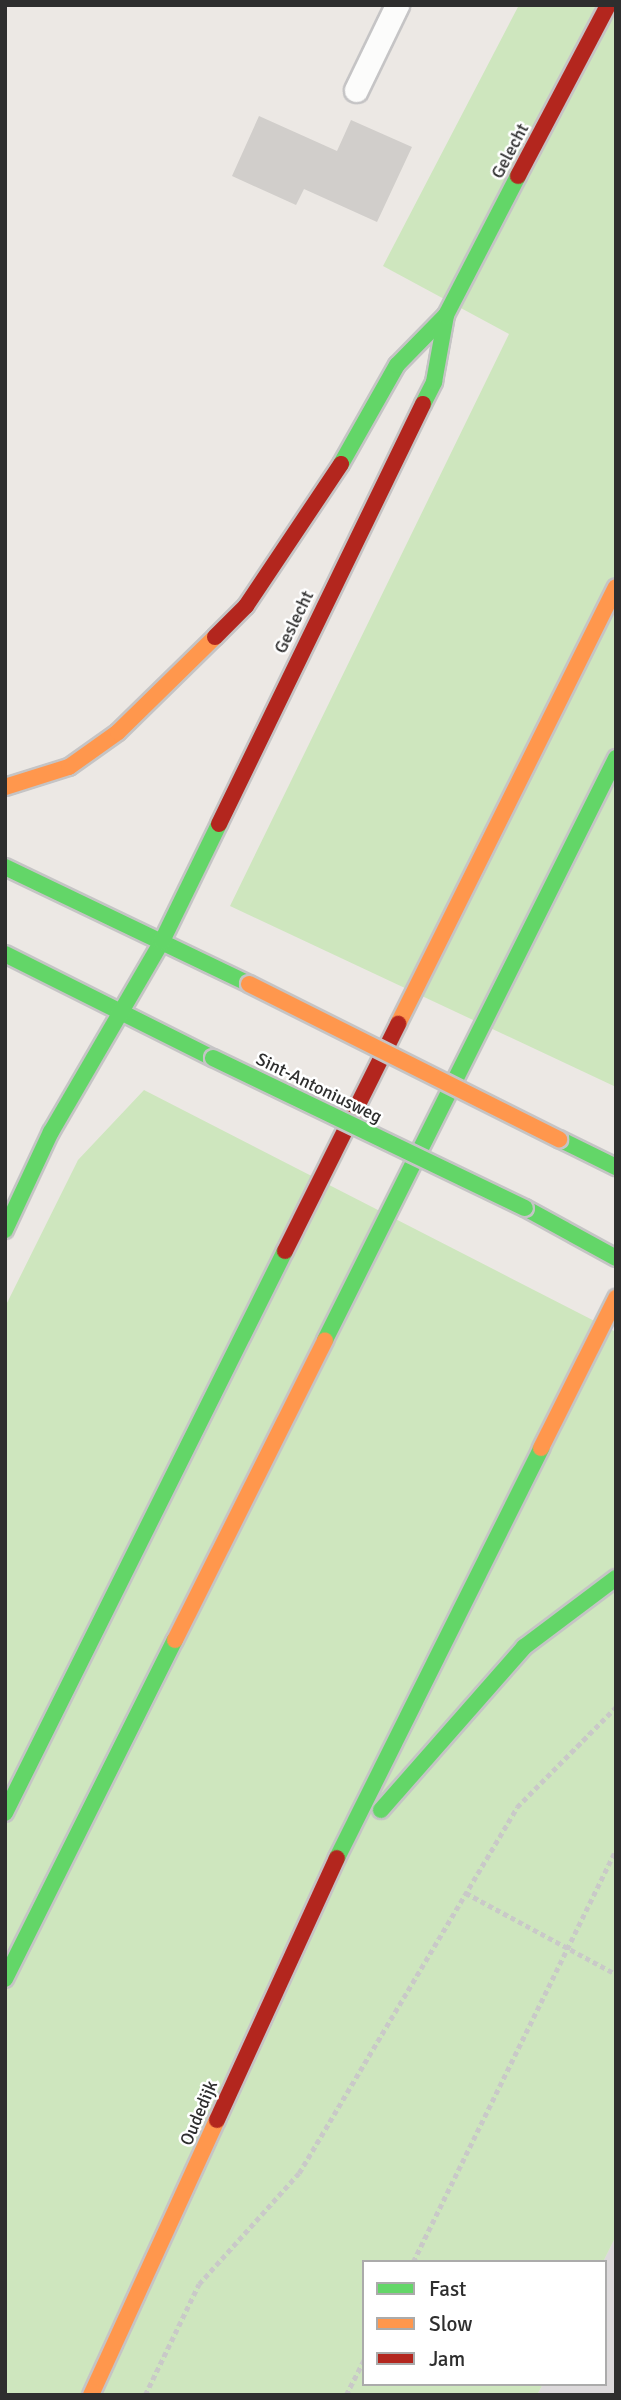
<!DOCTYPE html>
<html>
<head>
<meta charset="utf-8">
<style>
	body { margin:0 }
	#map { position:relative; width:621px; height:2400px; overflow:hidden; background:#ece8e4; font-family:Signika,sans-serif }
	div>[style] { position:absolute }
	.industrial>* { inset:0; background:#dcd9db }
	.green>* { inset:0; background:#cee6be }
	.building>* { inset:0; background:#d1cecb }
	.path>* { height:4.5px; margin-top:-2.25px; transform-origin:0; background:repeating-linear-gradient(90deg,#c9c9c8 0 5px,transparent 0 8.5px) }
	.roads { filter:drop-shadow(2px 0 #c5c4c5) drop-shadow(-2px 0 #c5c4c5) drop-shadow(0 2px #c5c4c5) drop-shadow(0 -2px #c5c4c5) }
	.lane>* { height:23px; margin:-11.5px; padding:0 11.5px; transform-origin:11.5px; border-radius:11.5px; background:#fcfcfb }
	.fast>* { height:16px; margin:-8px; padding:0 8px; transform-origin:8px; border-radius:8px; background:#63d668 }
	.slow>* { height:16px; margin:-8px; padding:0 8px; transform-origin:8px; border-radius:8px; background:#ff974d }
	.jam>* { height:16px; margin:-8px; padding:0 8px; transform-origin:8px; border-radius:8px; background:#b3261e }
	.bridges { filter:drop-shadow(2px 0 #c5c4c5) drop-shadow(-2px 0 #c5c4c5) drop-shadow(0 2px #c5c4c5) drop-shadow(0 -2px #c5c4c5) }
	.fast-bridge>* { height:16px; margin:-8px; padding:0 8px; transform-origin:8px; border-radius:8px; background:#63d668 }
	.slow-bridge>* { height:16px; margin:-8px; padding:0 8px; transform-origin:8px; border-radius:8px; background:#ff974d }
	span { translate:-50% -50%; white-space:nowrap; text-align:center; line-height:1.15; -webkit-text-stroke:5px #fff; paint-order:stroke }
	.street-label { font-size:18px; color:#2e2e2e }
	.frame { position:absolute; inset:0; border:7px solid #2e2e2e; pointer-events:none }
	.legend { position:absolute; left:362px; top:2260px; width:245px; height:126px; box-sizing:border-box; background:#fff; border:2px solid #ababab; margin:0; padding:9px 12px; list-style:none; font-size:21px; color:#2e2e2e }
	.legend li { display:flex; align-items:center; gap:14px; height:35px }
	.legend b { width:35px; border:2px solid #ababab }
</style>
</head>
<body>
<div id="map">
	<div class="industrial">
		<div style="clip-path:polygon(616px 2236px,616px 2395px,537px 2395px,543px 2384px,605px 2384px,603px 2262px)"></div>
	</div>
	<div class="green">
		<div style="clip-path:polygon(519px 5px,616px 5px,616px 1087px,230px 906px,509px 334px,383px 266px)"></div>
		<div style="clip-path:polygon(144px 1090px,616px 1332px,616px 2236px,603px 2262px,364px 2262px,364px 2384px,543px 2384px,537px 2395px,5px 2395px,5px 1307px,78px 1160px)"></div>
	</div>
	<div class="building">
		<div style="clip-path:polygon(259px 116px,337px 151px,351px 120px,412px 147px,377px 222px,304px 189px,296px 205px,232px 176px)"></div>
	</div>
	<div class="path">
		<div style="left:466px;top:1893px;width:170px;rotate:28.4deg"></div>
		<div style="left:413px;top:2262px;width:459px;rotate:-63.8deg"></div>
		<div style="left:145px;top:2395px;width:123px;rotate:-64.1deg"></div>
		<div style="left:199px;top:2284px;width:149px;rotate:-48deg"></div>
		<div style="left:299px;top:2173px;width:426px;rotate:-59.2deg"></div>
		<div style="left:517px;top:1807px;width:141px;rotate:-45.3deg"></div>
		<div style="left:346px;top:2395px;width:39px;rotate:-63deg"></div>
	</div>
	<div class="roads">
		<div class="lane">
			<div style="left:356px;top:90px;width:94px;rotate:-64.2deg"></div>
		</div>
		<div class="fast">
			<div style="left:423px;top:404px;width:25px;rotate:-63deg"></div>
			<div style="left:434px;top:382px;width:68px;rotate:-79.8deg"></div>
			<div style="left:341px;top:464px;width:114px;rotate:-60.5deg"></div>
			<div style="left:397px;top:365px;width:70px;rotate:-45.6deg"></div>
			<div style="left:446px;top:315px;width:157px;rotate:-62.6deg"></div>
			<div style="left:5px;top:867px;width:271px;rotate:25.6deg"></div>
			<div style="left:5px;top:954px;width:233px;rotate:26.6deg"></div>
			<div style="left:559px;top:1139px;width:64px;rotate:26.2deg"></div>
			<div style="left:525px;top:1208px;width:104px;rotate:28.8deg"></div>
			<div style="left:5px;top:1230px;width:108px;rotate:-64.9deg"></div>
			<div style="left:51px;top:1132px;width:221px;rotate:-59.8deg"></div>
			<div style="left:162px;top:941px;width:130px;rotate:-64deg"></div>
			<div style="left:325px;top:1340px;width:651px;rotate:-63.43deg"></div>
			<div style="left:381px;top:1810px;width:217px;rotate:-48.7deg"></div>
			<div style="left:524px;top:1647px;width:115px;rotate:-36.9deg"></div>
			<div style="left:5px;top:1813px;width:628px;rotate:-63.52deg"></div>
			<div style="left:337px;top:1858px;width:458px;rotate:-63.5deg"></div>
			<div style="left:5px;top:1979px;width:379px;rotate:-63.4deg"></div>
		</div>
		<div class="slow">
			<div style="left:5px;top:787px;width:67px;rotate:-17.4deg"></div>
			<div style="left:69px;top:767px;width:60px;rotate:-35.5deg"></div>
			<div style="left:118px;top:732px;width:136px;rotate:-44.4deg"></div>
			<div style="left:398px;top:1024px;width:488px;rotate:-63.5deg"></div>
			<div style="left:541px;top:1448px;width:168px;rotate:-63.4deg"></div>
			<div style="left:175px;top:1640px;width:335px;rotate:-63.4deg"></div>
			<div style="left:91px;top:2395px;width:302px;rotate:-65.4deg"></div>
		</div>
		<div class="jam">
			<div style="left:518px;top:176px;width:193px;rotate:-62.2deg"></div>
			<div style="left:215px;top:637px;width:44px;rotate:-45deg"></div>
			<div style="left:246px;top:606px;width:171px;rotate:-56.2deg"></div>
			<div style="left:219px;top:824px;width:467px;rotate:-64.1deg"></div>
			<div style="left:285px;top:1251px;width:254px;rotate:-63.5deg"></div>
			<div style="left:217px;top:2120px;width:288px;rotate:-65.4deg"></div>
		</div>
	</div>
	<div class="bridges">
		<div class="fast-bridge">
			<div style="left:213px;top:1058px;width:346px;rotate:25.7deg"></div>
		</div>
		<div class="slow-bridge">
			<div style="left:249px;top:984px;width:347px;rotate:26.6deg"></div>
		</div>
	</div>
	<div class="street-label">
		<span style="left:510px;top:151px;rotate:-62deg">Gelecht</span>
		<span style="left:294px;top:622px;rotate:-64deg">Geslecht</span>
		<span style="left:319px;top:1088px;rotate:26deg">Sint-Antoniusweg</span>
		<span style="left:199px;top:2113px;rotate:-67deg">Oudedijk</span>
	</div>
	<div class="frame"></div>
	<ul class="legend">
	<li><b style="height:9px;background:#63d668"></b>Fast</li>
	<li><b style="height:9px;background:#ff974d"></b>Slow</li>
	<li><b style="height:9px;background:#b3261e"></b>Jam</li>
	</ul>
</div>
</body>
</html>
